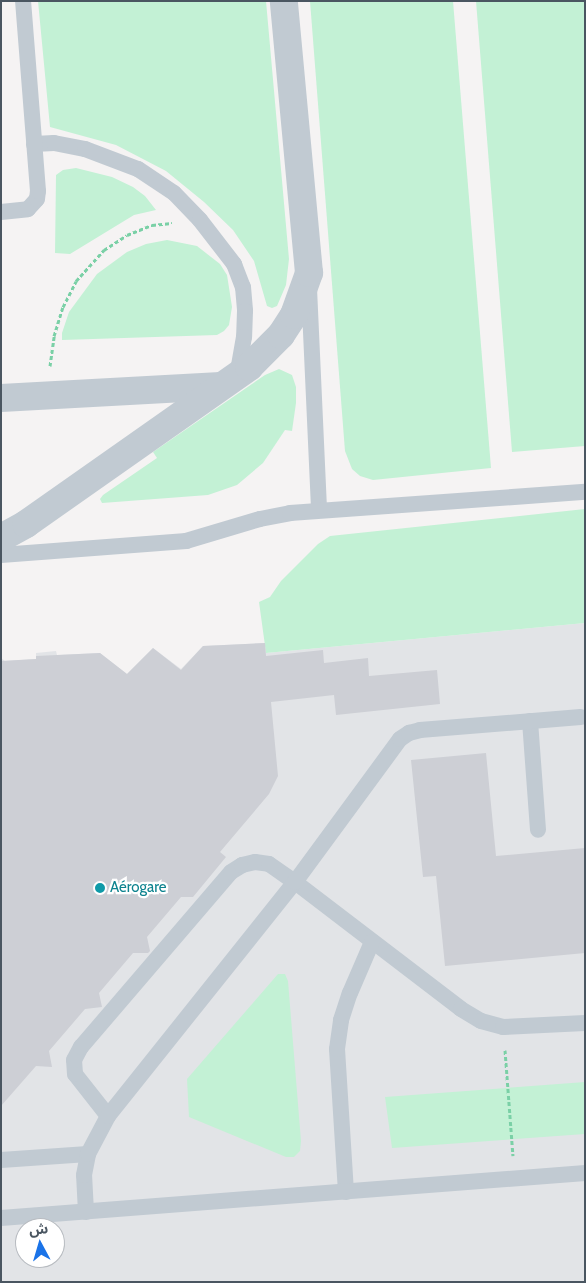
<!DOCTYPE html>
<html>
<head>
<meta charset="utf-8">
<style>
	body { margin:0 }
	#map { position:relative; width:586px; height:1283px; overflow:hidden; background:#f5f3f3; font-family:Cabin,"Noto Sans Arabic",sans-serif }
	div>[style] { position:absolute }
	.airport>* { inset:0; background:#e2e4e7 }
	.green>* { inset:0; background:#c3f1d5 }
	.building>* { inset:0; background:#cdcfd5 }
	.path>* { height:3px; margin-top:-1.5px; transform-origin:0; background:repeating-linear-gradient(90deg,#7ad0a6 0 4px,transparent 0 6.5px) }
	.service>* { height:16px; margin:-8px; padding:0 8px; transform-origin:8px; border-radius:8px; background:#c1cad2 }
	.minor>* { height:28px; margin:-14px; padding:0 14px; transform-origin:14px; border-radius:14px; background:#c1cad2 }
	.dots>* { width:14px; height:14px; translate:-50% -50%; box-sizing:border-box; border:2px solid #fff; border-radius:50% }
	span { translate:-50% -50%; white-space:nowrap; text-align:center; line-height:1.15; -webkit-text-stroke:4.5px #fff; paint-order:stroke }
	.culture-label { font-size:15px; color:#0d838f }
	.left { translate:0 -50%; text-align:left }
	.frame { position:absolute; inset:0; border:2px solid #4a5661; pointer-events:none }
	.north { position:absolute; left:15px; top:1218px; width:50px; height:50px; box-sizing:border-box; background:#fff; border:1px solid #b7bbc0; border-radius:50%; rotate:354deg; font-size:14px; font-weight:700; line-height:20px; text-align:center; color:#4a5661 }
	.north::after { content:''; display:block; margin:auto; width:18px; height:22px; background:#1a73e8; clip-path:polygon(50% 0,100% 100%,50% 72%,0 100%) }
</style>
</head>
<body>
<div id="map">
	<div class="airport">
		<div style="clip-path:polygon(evenodd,585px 623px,585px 1282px,1px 1282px,1px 658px,5px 661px,36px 659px,36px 653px,56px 651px,57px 655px,100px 653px,127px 674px,153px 648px,181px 669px,203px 646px,265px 643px,266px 653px,585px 623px,25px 1228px,55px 1228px,55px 1258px,25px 1258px,25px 1228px)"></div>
	</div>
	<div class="green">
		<div style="clip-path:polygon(38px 1px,266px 1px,289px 259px,286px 285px,277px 306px,272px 308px,267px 306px,254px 261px,233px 230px,204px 202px,166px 171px,116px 145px,50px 127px)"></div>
		<div style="clip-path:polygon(310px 1px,453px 1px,491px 468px,373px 480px,360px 476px,352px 469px,345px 451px)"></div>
		<div style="clip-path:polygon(476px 1px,585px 1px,585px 446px,512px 452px)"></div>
		<div style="clip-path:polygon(76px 168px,112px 177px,133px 187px,145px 196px,156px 210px,134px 215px,70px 254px,55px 253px,56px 175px,63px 170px)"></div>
		<div style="clip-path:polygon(167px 240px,197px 246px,220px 264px,227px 275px,232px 307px,229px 325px,224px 331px,217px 335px,62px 340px,62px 333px,69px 312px,97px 274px,127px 252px,146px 244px)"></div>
		<div style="clip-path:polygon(279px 369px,292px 375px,296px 387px,296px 403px,292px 431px,285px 430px,263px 463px,237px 485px,208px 495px,102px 503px,100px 499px,103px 495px,157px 458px,153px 452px,265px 375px)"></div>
		<div style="clip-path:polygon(585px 509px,585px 623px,266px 653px,259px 602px,270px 597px,281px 581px,318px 544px,330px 536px)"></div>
		<div style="clip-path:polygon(278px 974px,285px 974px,288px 981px,301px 1141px,300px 1151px,294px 1157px,286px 1157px,189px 1117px,187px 1079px)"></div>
		<div style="clip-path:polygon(585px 1082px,585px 1134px,392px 1148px,385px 1097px)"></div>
	</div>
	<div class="building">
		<div style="clip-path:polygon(265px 643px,266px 656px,323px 650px,324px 663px,368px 658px,369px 676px,437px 670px,440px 704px,336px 715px,334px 695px,271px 702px,278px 776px,269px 794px,220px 852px,226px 857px,193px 897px,181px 897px,147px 937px,150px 951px,148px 953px,133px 953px,99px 993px,102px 1007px,85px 1009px,49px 1051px,52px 1067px,36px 1066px,1px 1106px,1px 661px,36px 659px,36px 656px,100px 653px,127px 674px,153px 648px,181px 670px,203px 646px)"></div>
		<div style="clip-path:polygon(486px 753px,496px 856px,585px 848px,585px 953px,445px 966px,436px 876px,423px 877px,411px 760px)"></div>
	</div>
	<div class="path">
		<div style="left:50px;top:366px;width:30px;rotate:-82deg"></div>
		<div style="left:54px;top:336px;width:30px;rotate:-73deg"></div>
		<div style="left:63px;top:307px;width:29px;rotate:-63deg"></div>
		<div style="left:76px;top:281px;width:42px;rotate:-47.9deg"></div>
		<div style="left:104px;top:250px;width:27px;rotate:-33deg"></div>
		<div style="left:127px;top:235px;width:27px;rotate:-22deg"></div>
		<div style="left:152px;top:225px;width:20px;rotate:-6deg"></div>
		<div style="left:505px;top:1050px;width:106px;rotate:85.7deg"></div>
	</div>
	<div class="service">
		<div style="left:34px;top:144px;width:20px;rotate:-3deg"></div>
		<div style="left:54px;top:143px;width:32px;rotate:11deg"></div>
		<div style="left:85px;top:149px;width:57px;rotate:20.7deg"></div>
		<div style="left:138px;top:169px;width:43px;rotate:33.7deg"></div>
		<div style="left:174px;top:193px;width:37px;rotate:46deg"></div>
		<div style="left:200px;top:220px;width:56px;rotate:52.3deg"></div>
		<div style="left:234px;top:264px;width:25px;rotate:69deg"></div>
		<div style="left:243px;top:287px;width:24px;rotate:85deg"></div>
		<div style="left:245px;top:311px;width:26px;rotate:92deg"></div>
		<div style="left:244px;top:337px;width:39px;rotate:100deg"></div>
		<div style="left:1px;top:212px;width:27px;rotate:-6deg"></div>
		<div style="left:28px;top:209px;width:13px;rotate:-48deg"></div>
		<div style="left:37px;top:199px;width:8px;rotate:-83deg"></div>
		<div style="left:38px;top:191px;width:191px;rotate:-94.5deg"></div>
		<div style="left:309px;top:288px;width:222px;rotate:87.4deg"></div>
		<div style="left:1px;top:555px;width:186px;rotate:-4.3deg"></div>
		<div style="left:186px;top:541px;width:77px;rotate:-16.6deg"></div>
		<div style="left:260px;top:519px;width:31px;rotate:-11deg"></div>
		<div style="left:290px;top:513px;width:296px;rotate:-4.1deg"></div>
		<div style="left:530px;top:721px;width:109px;rotate:85.8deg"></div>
		<div style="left:108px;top:1116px;width:53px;rotate:-128.2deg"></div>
		<div style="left:75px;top:1074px;width:14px;rotate:-94deg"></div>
		<div style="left:74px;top:1060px;width:15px;rotate:-62deg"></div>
		<div style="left:81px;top:1047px;width:230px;rotate:-49.4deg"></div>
		<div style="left:231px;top:872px;width:13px;rotate:-32deg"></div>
		<div style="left:242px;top:865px;width:13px;rotate:-13deg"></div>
		<div style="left:255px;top:862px;width:14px;rotate:8deg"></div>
		<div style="left:269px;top:864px;width:32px;rotate:35deg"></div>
		<div style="left:295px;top:882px;width:209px;rotate:37.4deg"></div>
		<div style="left:461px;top:1009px;width:23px;rotate:31deg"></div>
		<div style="left:481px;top:1021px;width:23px;rotate:15deg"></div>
		<div style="left:503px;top:1027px;width:82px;rotate:-2.8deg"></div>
		<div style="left:1px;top:1160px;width:87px;rotate:-3.9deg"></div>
		<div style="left:346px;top:1192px;width:143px;rotate:-93.6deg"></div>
		<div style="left:337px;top:1049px;width:29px;rotate:-82deg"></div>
		<div style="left:341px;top:1020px;width:28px;rotate:-72deg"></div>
		<div style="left:350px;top:993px;width:56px;rotate:-66.7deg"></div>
		<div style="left:86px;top:1212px;width:37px;rotate:-93deg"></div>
		<div style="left:84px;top:1175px;width:21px;rotate:-79deg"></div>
		<div style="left:88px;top:1154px;width:43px;rotate:-62.2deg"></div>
		<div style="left:108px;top:1116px;width:300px;rotate:-51.4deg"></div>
		<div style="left:295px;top:882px;width:177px;rotate:-53.7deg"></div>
		<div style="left:400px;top:739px;width:11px;rotate:-34deg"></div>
		<div style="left:409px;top:733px;width:11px;rotate:-15deg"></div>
		<div style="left:420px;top:730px;width:161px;rotate:-4.6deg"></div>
		<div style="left:1px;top:1218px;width:586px;rotate:-4.41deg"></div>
	</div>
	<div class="minor">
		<div style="left:1px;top:398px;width:220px;rotate:-3.1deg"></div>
		<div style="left:1px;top:538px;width:29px;rotate:-29deg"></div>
		<div style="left:26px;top:524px;width:273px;rotate:-35.1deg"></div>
		<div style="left:249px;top:367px;width:45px;rotate:-45deg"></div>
		<div style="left:281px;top:335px;width:24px;rotate:-57deg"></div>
		<div style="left:294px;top:315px;width:45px;rotate:-70.3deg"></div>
		<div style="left:309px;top:273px;width:273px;rotate:-95.3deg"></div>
	</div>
	<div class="dots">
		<div style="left:100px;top:888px;background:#0f9aa8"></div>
	</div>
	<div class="culture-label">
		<span class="left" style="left:110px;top:888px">Aérogare</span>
	</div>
	<div class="frame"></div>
	<div class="north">ش</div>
</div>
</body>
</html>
